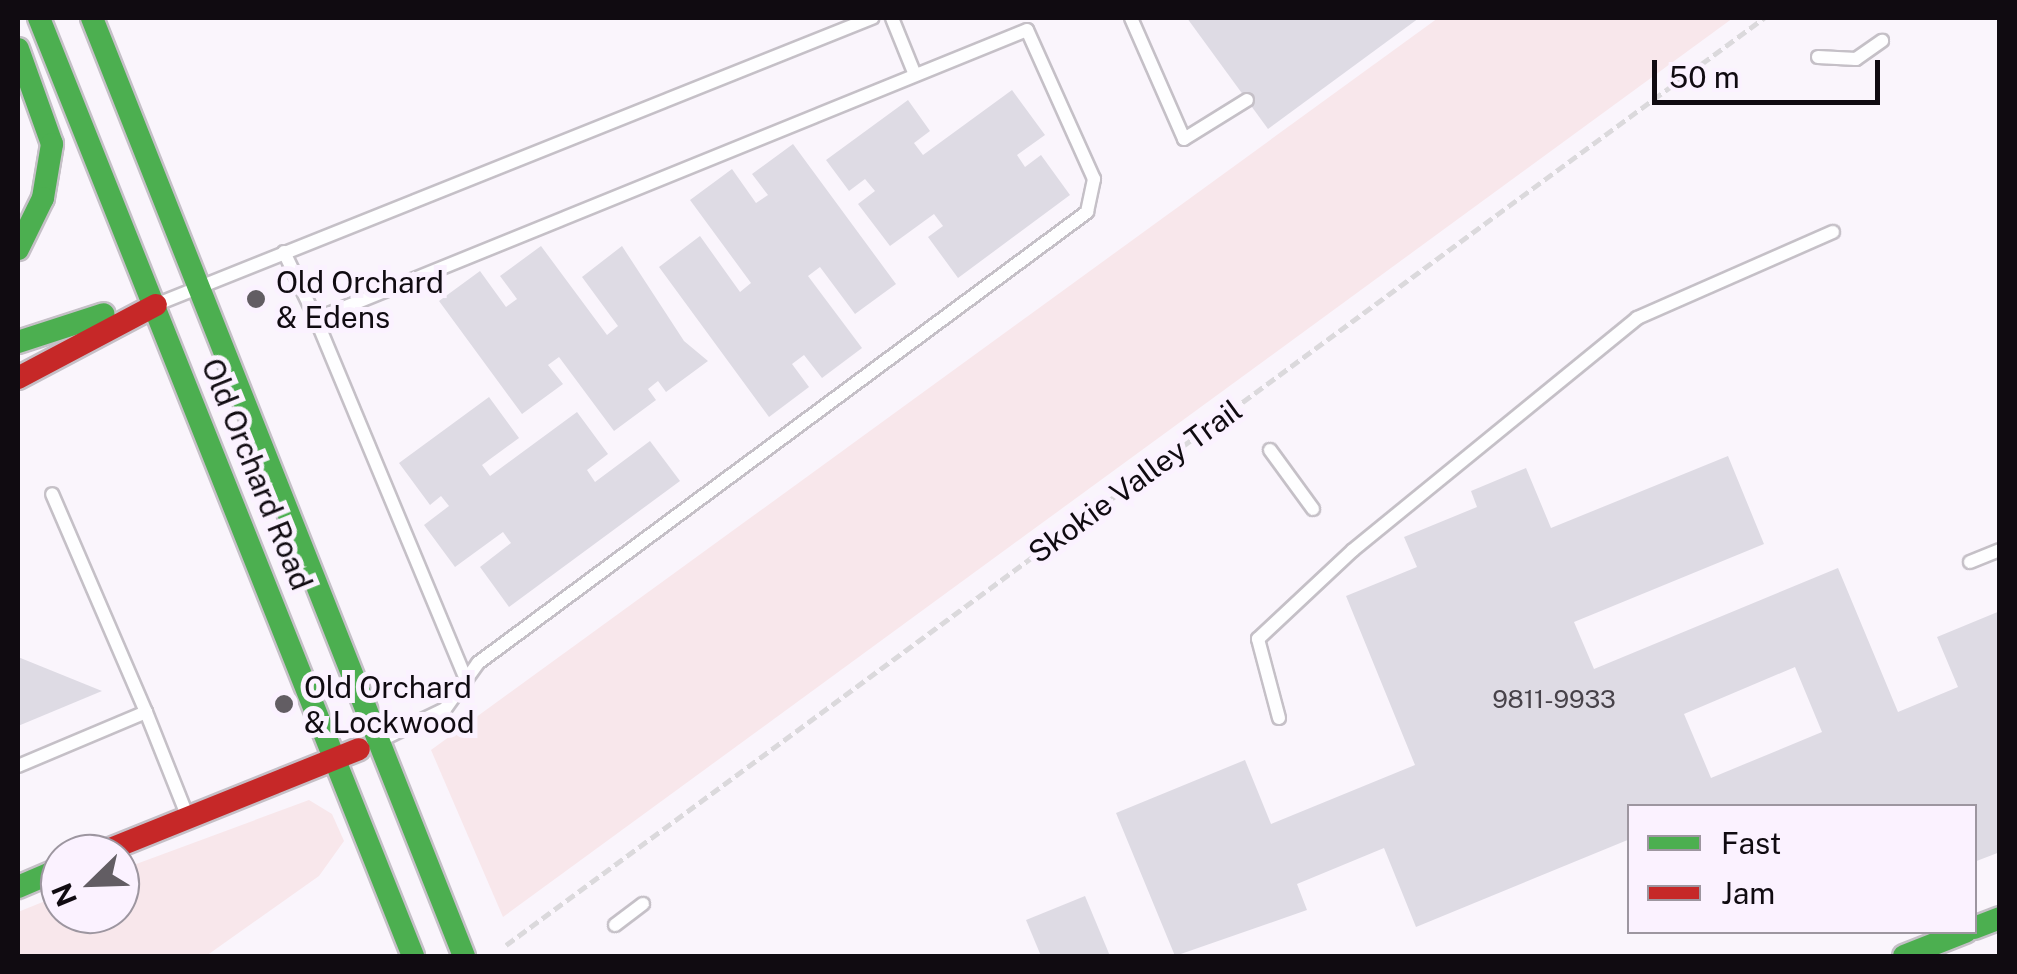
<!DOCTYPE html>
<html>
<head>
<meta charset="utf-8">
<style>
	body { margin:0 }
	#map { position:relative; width:2017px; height:974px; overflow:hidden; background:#faf5fc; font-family:"Public Sans",sans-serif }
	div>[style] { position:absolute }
	.green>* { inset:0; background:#f8e7eb }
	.building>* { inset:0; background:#dedbe4 }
	.path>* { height:5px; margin-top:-2.5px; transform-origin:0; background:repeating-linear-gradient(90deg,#dbd9dc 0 10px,transparent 0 15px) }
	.roads { filter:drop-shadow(2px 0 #c5c0c7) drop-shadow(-2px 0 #c5c0c7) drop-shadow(0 2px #c5c0c7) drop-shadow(0 -2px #c5c0c7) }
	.lane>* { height:12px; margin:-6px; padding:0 6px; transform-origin:6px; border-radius:6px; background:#fefeff }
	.fast>* { height:22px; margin:-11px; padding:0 11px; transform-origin:11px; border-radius:11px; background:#4caf50 }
	.jam>* { height:22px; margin:-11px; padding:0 11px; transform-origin:11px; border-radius:11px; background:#c62828 }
	.dots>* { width:28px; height:28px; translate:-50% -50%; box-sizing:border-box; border:5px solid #fbf2ff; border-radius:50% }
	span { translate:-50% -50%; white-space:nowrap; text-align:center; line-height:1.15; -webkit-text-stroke:10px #fbf2ff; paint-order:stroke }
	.number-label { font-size:25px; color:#474249 }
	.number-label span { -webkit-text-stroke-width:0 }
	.poi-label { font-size:30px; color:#100b11 }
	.left { translate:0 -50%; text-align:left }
	.street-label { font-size:30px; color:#100b11 }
	.frame { position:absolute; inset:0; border:20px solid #100b11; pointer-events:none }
	.legend { position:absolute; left:1627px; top:804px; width:350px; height:130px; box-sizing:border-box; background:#fbf2ff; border:2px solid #9d96a0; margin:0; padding:12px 18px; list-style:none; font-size:30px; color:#100b11 }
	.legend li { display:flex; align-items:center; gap:20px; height:50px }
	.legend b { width:50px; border:2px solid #9d96a0 }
	.north { position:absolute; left:40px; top:834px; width:100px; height:100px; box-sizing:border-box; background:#fbf2ff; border:2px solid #9d96a0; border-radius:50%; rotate:247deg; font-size:28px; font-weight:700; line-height:40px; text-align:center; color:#100b11 }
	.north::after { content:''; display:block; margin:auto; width:35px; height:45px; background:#625d63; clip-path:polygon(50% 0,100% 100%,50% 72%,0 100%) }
	.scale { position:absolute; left:1652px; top:60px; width:228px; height:45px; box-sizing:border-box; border:5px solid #100b11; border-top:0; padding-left:12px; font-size:30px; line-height:35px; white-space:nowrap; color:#100b11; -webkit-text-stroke:8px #fbf2ff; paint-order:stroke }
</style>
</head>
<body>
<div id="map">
	<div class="green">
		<div style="clip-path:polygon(1438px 18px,1733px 18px,503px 917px,431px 750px)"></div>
		<div style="clip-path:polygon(309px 800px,332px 814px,344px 841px,319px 876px,206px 956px,18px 956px,18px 912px,60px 895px,60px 914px,120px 914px,120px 870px)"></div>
	</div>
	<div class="building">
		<div style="clip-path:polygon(1187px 18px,1419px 18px,1268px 129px)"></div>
		<div style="clip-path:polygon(1012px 90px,1045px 135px,1017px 155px,1025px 167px,1041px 155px,1070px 195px,958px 278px,928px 237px,943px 226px,934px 214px,890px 246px,858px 204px,875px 191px,865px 179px,849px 191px,826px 160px,908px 100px,930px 131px,914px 143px,923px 155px)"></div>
		<div style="clip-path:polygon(793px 144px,896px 284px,855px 314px,820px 267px,808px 276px,862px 348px,822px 378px,804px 355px,792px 364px,809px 387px,769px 417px,659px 267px,700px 236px,740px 292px,751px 283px,690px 200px,732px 169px,756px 203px,768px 195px,752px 174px)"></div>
		<div style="clip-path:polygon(541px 246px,607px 335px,618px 326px,582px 277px,622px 246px,684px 341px,708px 361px,666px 392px,658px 381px,648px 389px,656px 400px,614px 431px,559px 357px,548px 365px,563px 384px,522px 414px,439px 301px,480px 271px,506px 307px,517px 299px,500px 276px)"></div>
		<div style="clip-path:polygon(489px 397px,519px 438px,482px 465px,490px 476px,577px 412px,608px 454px,587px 470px,595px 482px,650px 441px,680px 481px,509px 607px,480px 567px,511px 543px,503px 532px,455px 567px,424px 525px,449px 506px,441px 496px,430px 505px,399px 463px)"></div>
		<div style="clip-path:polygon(evenodd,1728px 456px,1764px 544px,1574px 622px,1594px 669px,1838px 568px,1898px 712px,1958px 687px,1937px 637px,2000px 611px,2000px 852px,1974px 862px,1974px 806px,1630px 806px,1630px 839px,1416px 927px,1384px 848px,1297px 884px,1307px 910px,1175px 956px,1116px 813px,1245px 760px,1271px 824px,1415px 765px,1346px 596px,1417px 567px,1404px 537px,1477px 507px,1471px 491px,1526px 468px,1551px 528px,1728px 456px,1795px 667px,1822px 732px,1711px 778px,1684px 714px,1795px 667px)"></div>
		<div style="clip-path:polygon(18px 657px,102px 691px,18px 726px)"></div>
		<div style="clip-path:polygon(1085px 896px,1110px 956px,1041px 956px,1026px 920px)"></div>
	</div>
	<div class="path">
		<div style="left:506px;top:945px;width:1563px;rotate:-36.39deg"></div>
		<div style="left:18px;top:956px;width:2px"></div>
	</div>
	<div class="roads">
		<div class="lane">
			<div style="left:892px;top:18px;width:61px;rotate:68deg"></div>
			<div style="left:1131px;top:18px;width:132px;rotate:66.3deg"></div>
			<div style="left:1184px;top:139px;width:74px;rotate:-31.8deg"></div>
			<div style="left:1818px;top:57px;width:38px;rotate:3deg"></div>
			<div style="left:1856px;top:59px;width:32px;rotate:-35deg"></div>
			<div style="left:284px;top:252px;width:74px;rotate:64.5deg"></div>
			<div style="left:165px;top:301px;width:762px;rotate:-21.82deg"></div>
			<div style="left:1270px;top:450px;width:73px;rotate:53.9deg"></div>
			<div style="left:1970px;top:562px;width:32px;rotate:-22deg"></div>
			<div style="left:146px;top:712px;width:111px;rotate:68.3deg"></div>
			<div style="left:1279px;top:718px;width:82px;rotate:-104.9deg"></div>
			<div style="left:1258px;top:639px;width:130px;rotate:-43.1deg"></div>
			<div style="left:1353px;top:550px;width:367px;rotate:-39.2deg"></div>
			<div style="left:1637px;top:318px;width:214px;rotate:-23.7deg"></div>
			<div style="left:383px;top:739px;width:69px;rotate:-25.8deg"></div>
			<div style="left:445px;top:709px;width:57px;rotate:-54.3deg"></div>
			<div style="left:478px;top:663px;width:758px;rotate:-36.52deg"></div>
			<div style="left:1087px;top:212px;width:34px;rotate:-78deg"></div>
			<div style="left:1094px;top:179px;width:163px;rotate:-114.2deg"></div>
			<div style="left:1027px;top:30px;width:767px;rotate:157.88deg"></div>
			<div style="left:316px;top:319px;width:391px;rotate:67.4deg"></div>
			<div style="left:18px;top:766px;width:139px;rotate:-22.9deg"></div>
			<div style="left:146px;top:712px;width:237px;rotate:-113.3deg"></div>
			<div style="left:615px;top:925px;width:35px;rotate:-37deg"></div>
		</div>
		<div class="fast">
			<div style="left:39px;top:18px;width:1010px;rotate:68.26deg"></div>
			<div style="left:92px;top:18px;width:1009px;rotate:68.37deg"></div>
			<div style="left:18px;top:49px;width:101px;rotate:70.3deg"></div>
			<div style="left:52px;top:144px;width:55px;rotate:99.5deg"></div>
			<div style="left:43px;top:198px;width:57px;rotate:116.1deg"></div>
			<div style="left:18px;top:342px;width:90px;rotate:-18deg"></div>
			<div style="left:18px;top:887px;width:46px;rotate:-23.2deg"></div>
			<div style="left:1974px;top:928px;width:28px;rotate:-21deg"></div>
			<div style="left:1904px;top:956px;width:66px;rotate:-21.5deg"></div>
		</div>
		<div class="jam">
			<div style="left:18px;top:378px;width:156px;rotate:-27.9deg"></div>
			<div style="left:98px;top:854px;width:281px;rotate:-21.9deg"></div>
		</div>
	</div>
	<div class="dots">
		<div style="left:256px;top:299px;background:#625d63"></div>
		<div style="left:284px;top:704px;background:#625d63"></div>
	</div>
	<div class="number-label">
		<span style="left:1554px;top:699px">9811-9933</span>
	</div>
	<div class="poi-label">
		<span class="left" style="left:276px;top:299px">Old Orchard<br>&amp; Edens</span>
		<span class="left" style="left:304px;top:704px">Old Orchard<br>&amp; Lockwood</span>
	</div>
	<div class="street-label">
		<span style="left:257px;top:474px;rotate:68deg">Old Orchard Road</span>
		<span style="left:1135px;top:481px;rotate:-36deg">Skokie Valley Trail</span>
	</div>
	<div class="frame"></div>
	<ul class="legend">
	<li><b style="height:12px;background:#4caf50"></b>Fast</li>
	<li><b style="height:12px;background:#c62828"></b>Jam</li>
	</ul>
	<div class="north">N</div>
	<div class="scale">50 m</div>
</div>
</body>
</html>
